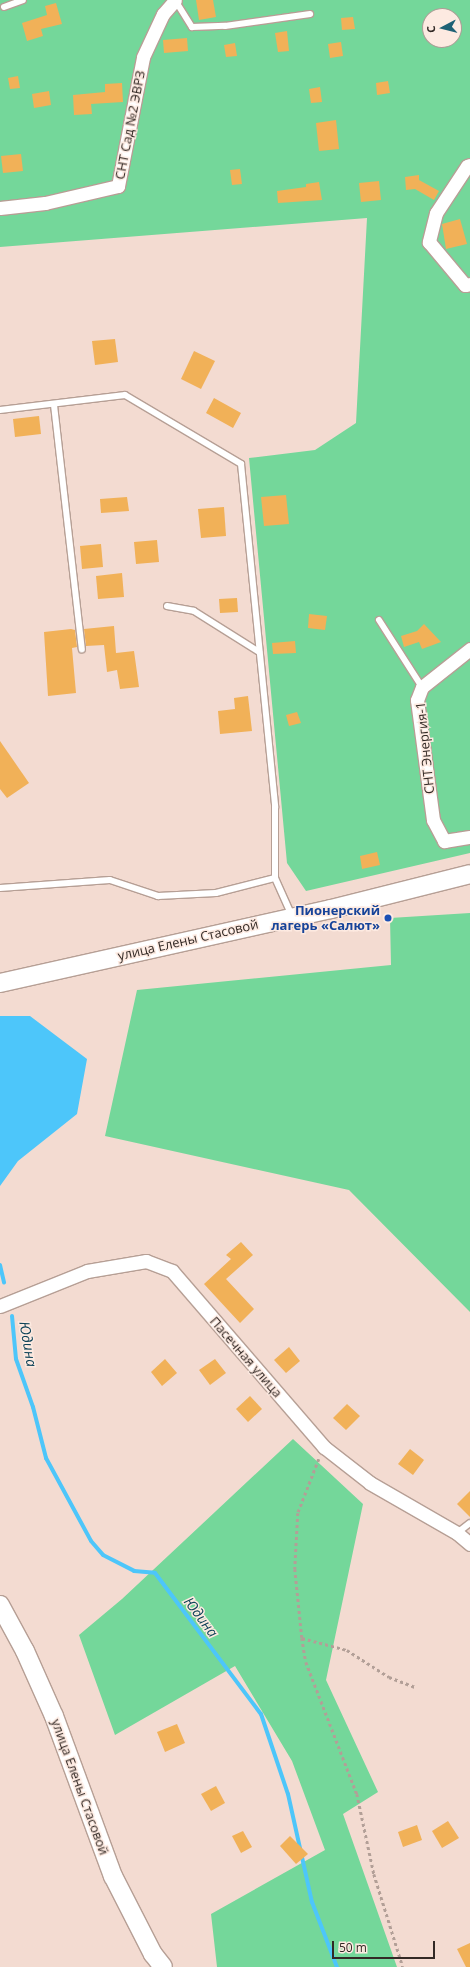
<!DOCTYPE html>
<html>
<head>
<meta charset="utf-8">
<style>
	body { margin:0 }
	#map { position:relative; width:470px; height:1967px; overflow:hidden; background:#f3dbd1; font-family:"Open Sans",sans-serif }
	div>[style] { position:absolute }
	.green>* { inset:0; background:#74d79a }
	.water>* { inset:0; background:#4dc6fa }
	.stream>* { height:4px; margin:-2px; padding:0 2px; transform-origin:2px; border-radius:2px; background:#4dc6fa }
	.building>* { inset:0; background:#f1b158 }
	.path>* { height:2.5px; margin-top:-1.25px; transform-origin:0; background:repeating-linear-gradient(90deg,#b29f97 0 3px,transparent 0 6px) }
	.roads { filter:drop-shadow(1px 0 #b69f95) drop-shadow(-1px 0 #b69f95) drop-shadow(0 1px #b69f95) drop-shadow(0 -1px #b69f95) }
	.lane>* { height:6px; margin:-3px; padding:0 3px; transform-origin:3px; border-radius:3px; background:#fff }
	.street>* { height:13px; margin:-6.5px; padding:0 6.5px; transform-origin:6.5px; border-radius:6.5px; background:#fff }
	.secondary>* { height:18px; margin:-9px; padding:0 9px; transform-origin:9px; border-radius:9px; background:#fff }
	.dots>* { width:11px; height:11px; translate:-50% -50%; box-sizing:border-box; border:2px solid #fdeae1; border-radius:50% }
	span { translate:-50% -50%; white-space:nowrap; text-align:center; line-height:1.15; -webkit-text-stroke:3px #fdeae1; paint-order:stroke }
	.street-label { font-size:13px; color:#322925 }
	.transit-label { font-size:13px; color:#164399; font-weight:700 }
	.right { translate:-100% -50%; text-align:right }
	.water-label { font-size:14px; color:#0f4358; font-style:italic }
	.north { position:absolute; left:422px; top:8px; width:40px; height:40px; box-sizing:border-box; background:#fdeae1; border:1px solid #ac9d96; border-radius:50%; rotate:263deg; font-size:11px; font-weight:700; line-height:16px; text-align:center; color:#322925 }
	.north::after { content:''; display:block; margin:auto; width:14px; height:18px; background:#1f6175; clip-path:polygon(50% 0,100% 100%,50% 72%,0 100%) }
	.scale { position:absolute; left:332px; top:1941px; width:103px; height:18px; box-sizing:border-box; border:2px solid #322925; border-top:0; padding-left:5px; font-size:12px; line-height:14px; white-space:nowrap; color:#322925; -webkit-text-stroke:3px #fdeae1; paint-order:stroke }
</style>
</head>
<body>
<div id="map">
	<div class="green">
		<div style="clip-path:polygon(evenodd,0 0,470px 0,470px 853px,306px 891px,287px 863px,249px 458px,315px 450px,356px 423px,367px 218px,0 247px,0 0,430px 16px,454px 16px,454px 40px,430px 40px,430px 16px)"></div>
		<div style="clip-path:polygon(470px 913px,470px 1312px,349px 1190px,105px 1136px,137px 990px,391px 965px,390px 918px)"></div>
		<div style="clip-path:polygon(293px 1439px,363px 1504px,326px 1680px,378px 1792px,343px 1814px,397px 1967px,217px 1967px,211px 1914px,325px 1850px,292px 1761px,235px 1666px,115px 1735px,79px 1635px,122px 1599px)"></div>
	</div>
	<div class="water">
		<div style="clip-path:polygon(0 1016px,30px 1016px,87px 1059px,77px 1114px,18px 1161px,0 1186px)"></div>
	</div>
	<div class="stream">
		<div style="left:0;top:1265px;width:18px;rotate:77deg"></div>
		<div style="left:12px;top:1316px;width:43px;rotate:84.7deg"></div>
		<div style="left:16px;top:1359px;width:51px;rotate:70.5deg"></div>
		<div style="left:33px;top:1407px;width:53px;rotate:75.7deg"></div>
		<div style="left:46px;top:1458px;width:94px;rotate:61.5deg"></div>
		<div style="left:91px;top:1541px;width:18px;rotate:49deg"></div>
		<div style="left:103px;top:1555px;width:35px;rotate:27deg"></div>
		<div style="left:134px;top:1571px;width:21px;rotate:5deg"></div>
		<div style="left:155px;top:1573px;width:176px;rotate:53.1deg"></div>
		<div style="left:261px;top:1714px;width:84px;rotate:71.4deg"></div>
		<div style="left:288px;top:1794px;width:111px;rotate:77.5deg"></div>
		<div style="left:312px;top:1902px;width:70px;rotate:69deg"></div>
	</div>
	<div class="building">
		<div style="clip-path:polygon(196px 0,213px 0,216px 17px,199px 20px)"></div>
		<div style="clip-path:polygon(56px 3px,62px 24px,41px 29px,43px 36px,27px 41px,22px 23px,47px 15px,45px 6px)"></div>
		<div style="clip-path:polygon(353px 17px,355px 29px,342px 30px,341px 18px)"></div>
		<div style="clip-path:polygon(287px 31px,289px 51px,278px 52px,275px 33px)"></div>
		<div style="clip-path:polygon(187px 38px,188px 51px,164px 53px,163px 40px)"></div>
		<div style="clip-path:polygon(341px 42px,343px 56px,330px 58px,328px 44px)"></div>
		<div style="clip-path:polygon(235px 43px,237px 56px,226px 57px,224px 45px)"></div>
		<div style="clip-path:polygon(18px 76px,20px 88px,10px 89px,8px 78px)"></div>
		<div style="clip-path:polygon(388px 81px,390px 93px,377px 95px,376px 83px)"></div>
		<div style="clip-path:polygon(122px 83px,123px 102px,91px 104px,92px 114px,74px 115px,73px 95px,105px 92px,105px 84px)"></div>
		<div style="clip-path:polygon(320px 87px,322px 102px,311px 103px,309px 89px)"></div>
		<div style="clip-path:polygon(49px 91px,51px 105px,34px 108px,32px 94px)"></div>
		<div style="clip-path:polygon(336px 120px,339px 149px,319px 151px,316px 123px)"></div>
		<div style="clip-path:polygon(21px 154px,23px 171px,3px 173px,1px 156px)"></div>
		<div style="clip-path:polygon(240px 169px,242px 184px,232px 185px,230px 170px)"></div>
		<div style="clip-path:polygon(419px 175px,419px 180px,439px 191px,434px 200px,415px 189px,406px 190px,405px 177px)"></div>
		<div style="clip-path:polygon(379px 181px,381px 200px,361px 202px,359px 183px)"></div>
		<div style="clip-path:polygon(319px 182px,322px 200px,278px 203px,277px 191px,306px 187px,306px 184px)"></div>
		<div style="clip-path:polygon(460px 219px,467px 244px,446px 249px,442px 224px)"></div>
		<div style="clip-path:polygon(115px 339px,118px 362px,95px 365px,92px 341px)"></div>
		<div style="clip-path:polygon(194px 351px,215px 361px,201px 389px,181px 379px)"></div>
		<div style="clip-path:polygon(214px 398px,241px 413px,233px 428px,206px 413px)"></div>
		<div style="clip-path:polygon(39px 416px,41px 434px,15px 437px,13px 419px)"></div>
		<div style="clip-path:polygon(286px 495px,289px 524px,264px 526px,261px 497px)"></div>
		<div style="clip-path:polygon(127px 497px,129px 511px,101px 513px,100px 499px)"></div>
		<div style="clip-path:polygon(224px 507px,226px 536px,201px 538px,198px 509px)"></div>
		<div style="clip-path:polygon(157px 540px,159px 562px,136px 564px,134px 542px)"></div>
		<div style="clip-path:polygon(101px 544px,103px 567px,82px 569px,80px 546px)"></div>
		<div style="clip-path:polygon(122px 573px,124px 597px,98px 599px,96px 576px)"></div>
		<div style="clip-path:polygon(237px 598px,238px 612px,220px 613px,219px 599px)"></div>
		<div style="clip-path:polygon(309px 614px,327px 616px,325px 630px,308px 628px)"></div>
		<div style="clip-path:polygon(424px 624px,441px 642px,422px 649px,419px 642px,404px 647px,401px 636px,417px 631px)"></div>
		<div style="clip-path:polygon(114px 626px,116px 653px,134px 651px,139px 687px,120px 689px,117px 670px,107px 672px,104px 645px,86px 646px,84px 629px)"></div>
		<div style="clip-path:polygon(71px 629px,75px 630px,77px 647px,72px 648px,76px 693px,48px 696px,44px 632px)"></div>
		<div style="clip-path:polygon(295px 641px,296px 653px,273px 654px,272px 643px)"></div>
		<div style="clip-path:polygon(248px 696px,252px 731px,220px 734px,218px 711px,235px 709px,234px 698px)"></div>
		<div style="clip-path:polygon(297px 712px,301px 723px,289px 726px,286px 715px)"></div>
		<div style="clip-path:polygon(0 741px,29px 783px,7px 798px,0 789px)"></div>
		<div style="clip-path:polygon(377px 852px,380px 865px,362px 869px,360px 856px)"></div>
		<div style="clip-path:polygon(241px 1242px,253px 1255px,226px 1279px,254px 1309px,240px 1323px,204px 1284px,231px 1259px,226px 1255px)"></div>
		<div style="clip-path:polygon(289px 1347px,300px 1361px,286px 1373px,274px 1360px)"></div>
		<div style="clip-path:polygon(165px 1359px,177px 1373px,162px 1386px,151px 1372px)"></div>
		<div style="clip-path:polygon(215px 1359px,226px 1373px,210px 1385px,199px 1370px)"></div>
		<div style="clip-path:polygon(250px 1396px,262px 1409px,248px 1422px,236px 1409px)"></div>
		<div style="clip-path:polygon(347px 1404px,360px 1416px,346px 1430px,333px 1418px)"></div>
		<div style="clip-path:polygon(410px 1449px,424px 1460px,413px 1475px,398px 1464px)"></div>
		<div style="clip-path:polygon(470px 1491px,470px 1517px,457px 1504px)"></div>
		<div style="clip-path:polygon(177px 1724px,185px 1743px,165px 1752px,157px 1732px)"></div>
		<div style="clip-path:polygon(216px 1786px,225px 1803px,211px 1811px,201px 1794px)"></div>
		<div style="clip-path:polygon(448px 1821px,459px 1838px,442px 1848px,432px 1831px)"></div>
		<div style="clip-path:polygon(417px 1825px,422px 1840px,403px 1847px,398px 1832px)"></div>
		<div style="clip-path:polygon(243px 1831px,252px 1847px,241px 1853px,232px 1836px)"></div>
		<div style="clip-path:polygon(290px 1836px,308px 1854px,296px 1864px,280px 1846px)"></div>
		<div style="clip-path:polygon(470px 1943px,470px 1967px,466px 1967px,457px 1949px)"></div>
	</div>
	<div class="path">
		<div style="left:319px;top:1459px;width:58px;rotate:111.3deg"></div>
		<div style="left:298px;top:1513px;width:56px;rotate:93.1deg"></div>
		<div style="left:295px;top:1569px;width:69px;rotate:84.2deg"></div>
		<div style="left:302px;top:1638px;width:24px;rotate:81deg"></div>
		<div style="left:306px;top:1662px;width:142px;rotate:68.9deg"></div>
		<div style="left:357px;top:1794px;width:82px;rotate:78deg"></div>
		<div style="left:374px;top:1874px;width:97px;rotate:72.7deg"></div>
		<div style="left:302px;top:1638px;width:47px;rotate:14.9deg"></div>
		<div style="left:347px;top:1650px;width:50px;rotate:32.7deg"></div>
		<div style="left:389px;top:1677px;width:28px;rotate:21deg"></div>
	</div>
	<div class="roads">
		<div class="lane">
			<div style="left:175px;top:0;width:32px;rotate:58deg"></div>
			<div style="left:192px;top:27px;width:33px;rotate:-2deg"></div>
			<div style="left:225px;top:26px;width:86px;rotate:-8deg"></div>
			<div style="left:4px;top:7px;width:20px;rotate:-20deg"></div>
			<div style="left:54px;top:405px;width:246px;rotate:83.5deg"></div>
			<div style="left:0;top:410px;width:126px;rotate:-6.8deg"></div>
			<div style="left:125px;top:395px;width:135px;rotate:30.7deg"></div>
			<div style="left:241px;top:464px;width:345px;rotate:84.3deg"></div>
			<div style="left:275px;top:807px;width:71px;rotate:90deg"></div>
			<div style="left:167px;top:606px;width:27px;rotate:10deg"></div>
			<div style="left:194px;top:611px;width:77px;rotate:32.2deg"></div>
			<div style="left:379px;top:620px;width:80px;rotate:57.3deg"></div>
			<div style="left:0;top:888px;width:110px;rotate:-4.2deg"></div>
			<div style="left:110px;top:880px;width:51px;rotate:18.4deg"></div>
			<div style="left:158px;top:896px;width:58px;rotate:-3deg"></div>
			<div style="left:216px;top:893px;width:61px;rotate:-14.3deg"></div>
			<div style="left:275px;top:878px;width:42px;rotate:65.9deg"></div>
			<div style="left:457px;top:1533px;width:16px;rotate:-38deg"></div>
		</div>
		<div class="street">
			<div style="left:470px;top:165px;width:3px;rotate:162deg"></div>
			<div style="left:467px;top:166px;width:56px;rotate:123.4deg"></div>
			<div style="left:436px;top:213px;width:30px;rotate:104deg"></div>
			<div style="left:429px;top:242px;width:56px;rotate:50.1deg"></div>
			<div style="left:465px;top:285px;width:5px;rotate:-11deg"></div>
			<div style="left:0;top:208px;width:45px;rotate:-6.3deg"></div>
			<div style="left:45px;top:203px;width:75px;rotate:-13.1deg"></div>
			<div style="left:118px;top:186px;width:131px;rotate:-79deg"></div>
			<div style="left:143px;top:57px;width:47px;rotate:-65.1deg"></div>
			<div style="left:163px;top:14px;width:18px;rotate:-49deg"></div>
			<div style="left:470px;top:649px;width:61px;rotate:141.6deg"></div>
			<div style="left:422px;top:687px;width:14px;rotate:111deg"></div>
			<div style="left:417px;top:700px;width:121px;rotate:82.4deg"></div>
			<div style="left:433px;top:820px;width:24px;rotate:62deg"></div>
			<div style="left:444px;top:841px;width:26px;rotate:-9deg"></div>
			<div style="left:0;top:1306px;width:94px;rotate:-21.9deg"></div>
			<div style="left:87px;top:1271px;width:60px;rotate:-9.6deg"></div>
			<div style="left:146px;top:1261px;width:28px;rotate:21deg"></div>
			<div style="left:172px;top:1271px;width:233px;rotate:49.2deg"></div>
			<div style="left:324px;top:1447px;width:58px;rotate:38deg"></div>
			<div style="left:370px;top:1483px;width:100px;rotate:29.9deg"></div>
			<div style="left:457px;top:1533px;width:17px;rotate:40deg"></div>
		</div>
		<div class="secondary">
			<div style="left:0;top:983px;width:339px;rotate:-12.6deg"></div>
			<div style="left:331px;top:909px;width:143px;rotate:-14.1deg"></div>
			<div style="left:0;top:1605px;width:52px;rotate:61.5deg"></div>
			<div style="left:25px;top:1651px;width:71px;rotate:66deg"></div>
			<div style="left:54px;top:1716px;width:171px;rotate:69.8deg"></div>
			<div style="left:113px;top:1876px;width:88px;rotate:62.9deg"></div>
			<div style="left:153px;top:1954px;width:16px;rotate:52deg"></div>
		</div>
	</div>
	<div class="dots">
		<div style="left:388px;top:918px;background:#1a4fb4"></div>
	</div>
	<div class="street-label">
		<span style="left:130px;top:125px;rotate:-79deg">СНТ Сад №2 ЭВРЗ</span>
		<span style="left:425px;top:748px;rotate:-96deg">СНТ Энергия-1</span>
		<span style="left:188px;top:940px;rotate:-13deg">улица Елены Стасовой</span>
		<span style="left:246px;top:1357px;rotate:49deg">Пасечная улица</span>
		<span style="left:80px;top:1787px;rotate:70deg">улица Елены Стасовой</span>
	</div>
	<div class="transit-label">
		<span class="right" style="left:380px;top:918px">Пионерский<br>лагерь «Салют»</span>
	</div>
	<div class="water-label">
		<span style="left:28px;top:1344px;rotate:80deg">Юдина</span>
		<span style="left:201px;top:1617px;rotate:53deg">Юдина</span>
	</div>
	<div class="north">С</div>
	<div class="scale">50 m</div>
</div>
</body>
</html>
